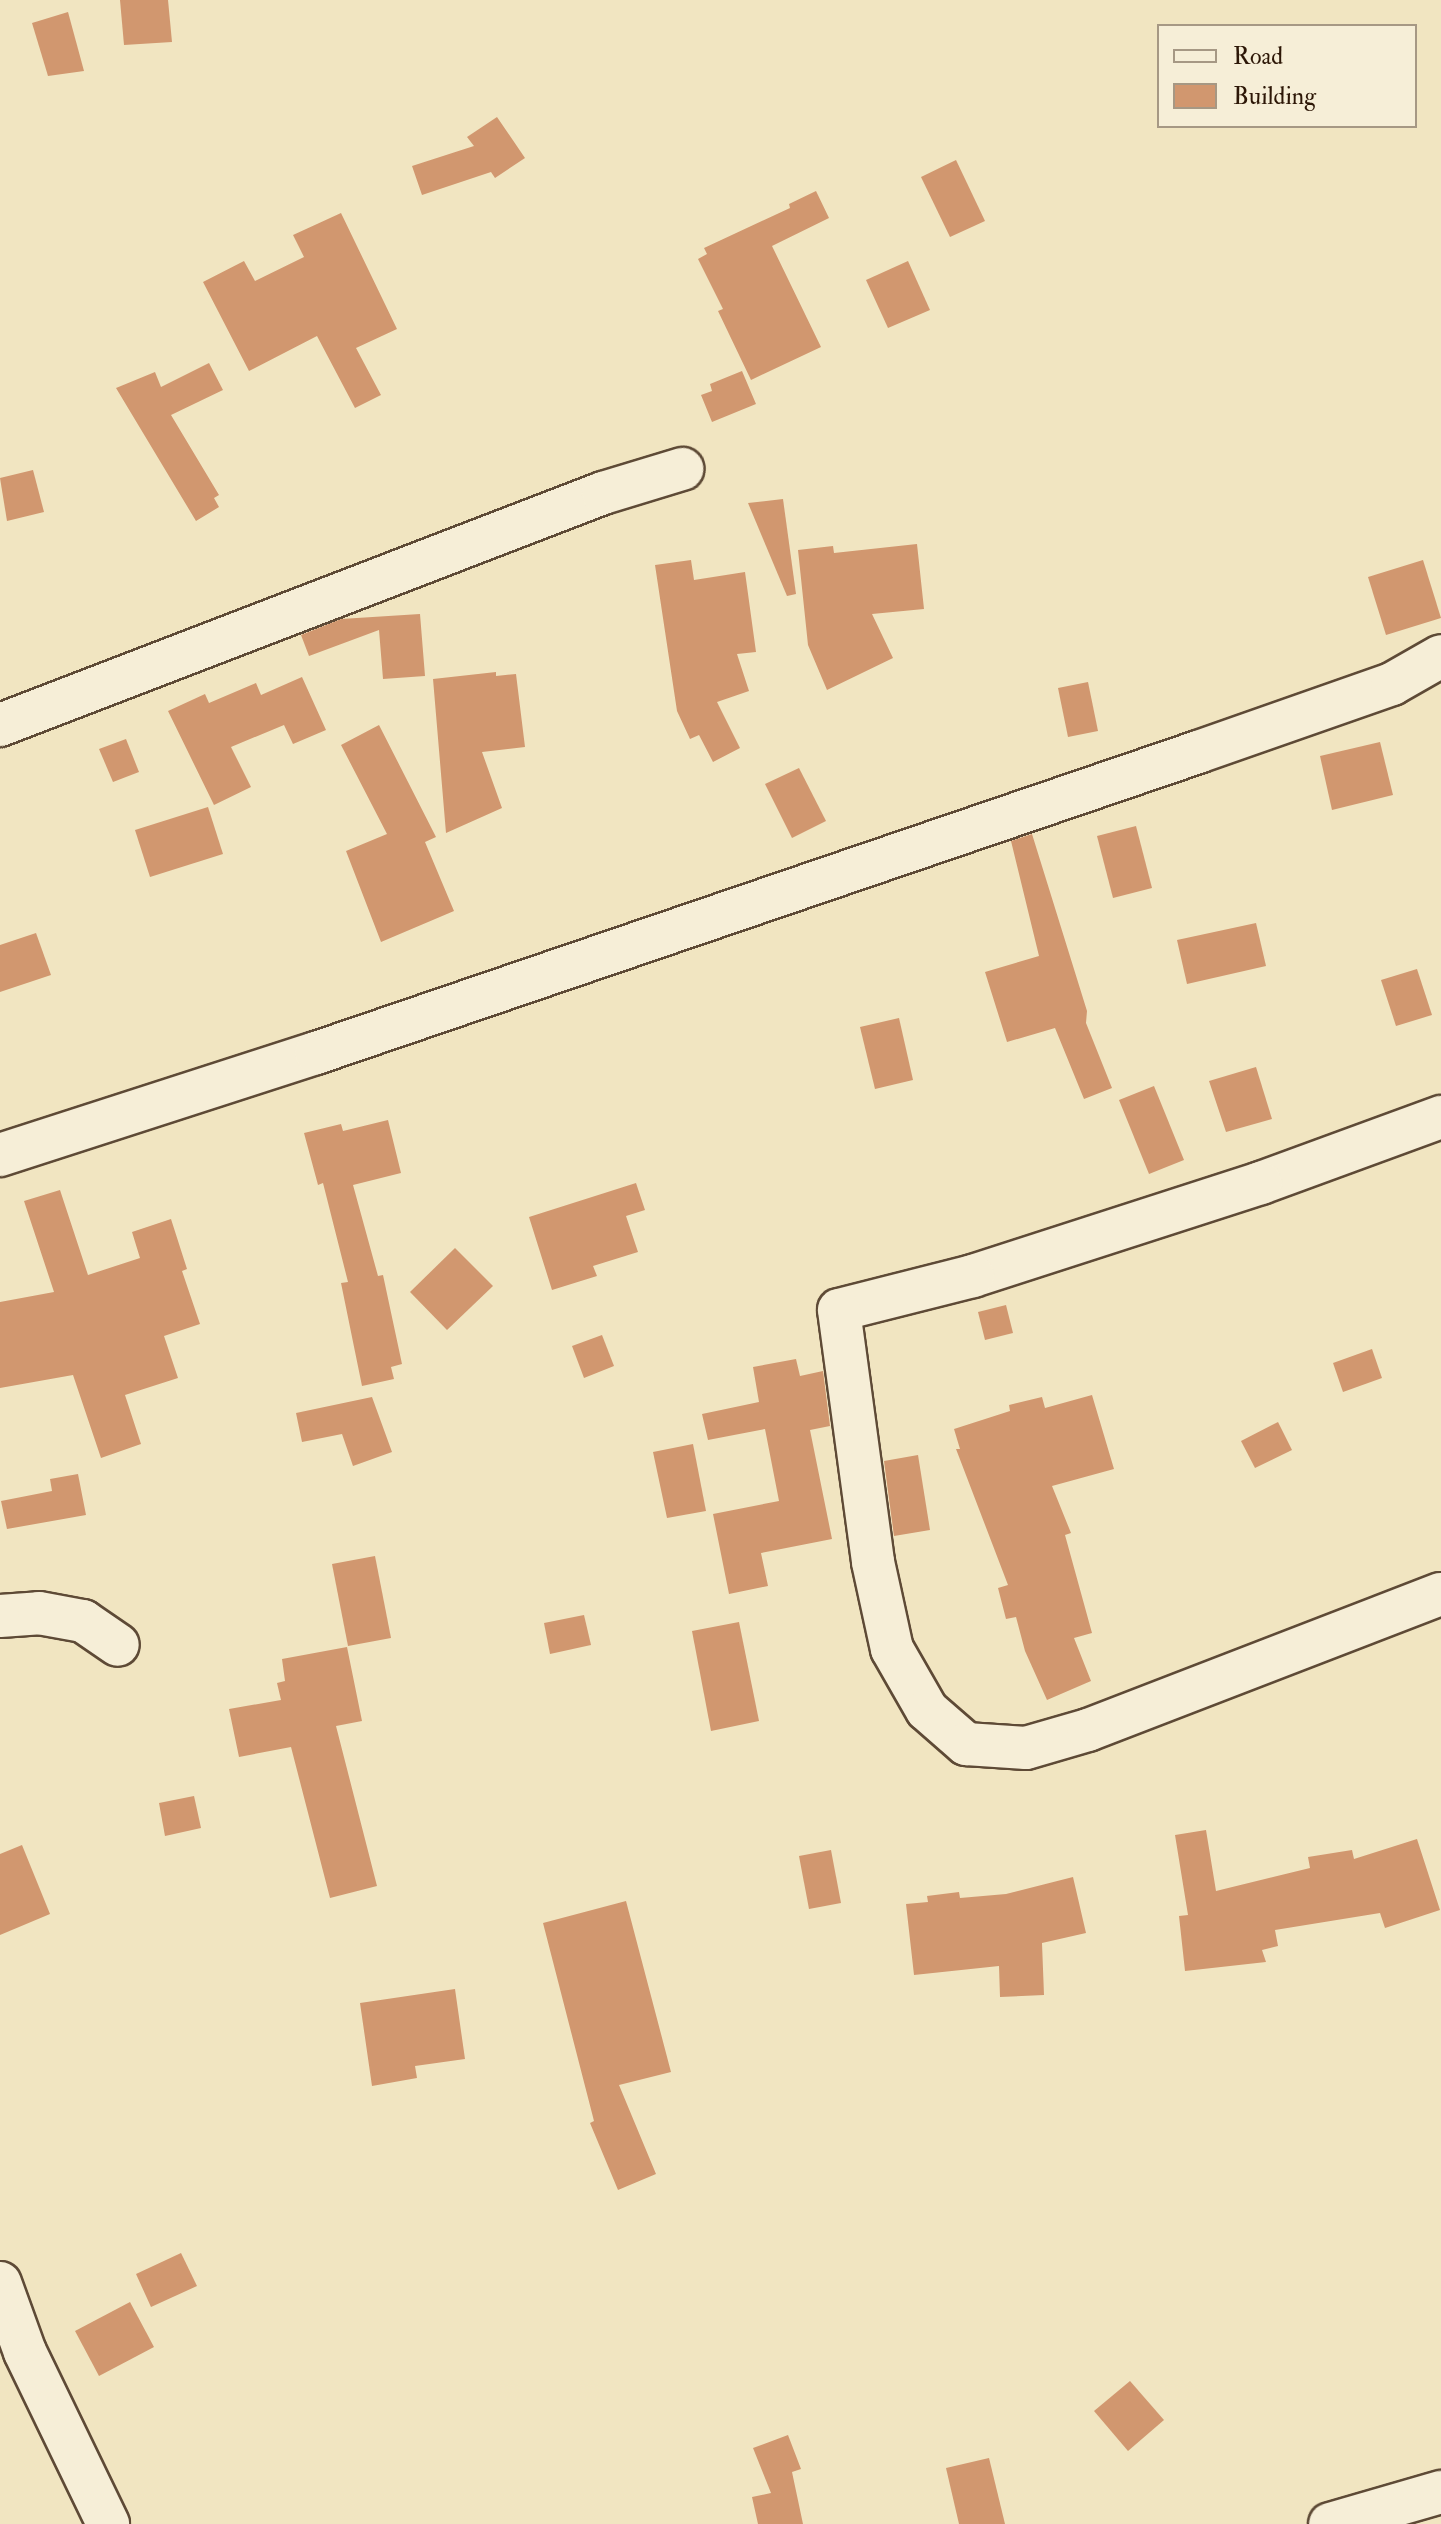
<!DOCTYPE html>
<html>
<head>
<meta charset="utf-8">
<style>
	body { margin:0 }
	#map { position:relative; width:1441px; height:2524px; overflow:hidden; background:#f1e5c1; font-family:"IM FELL Double Pica",serif }
	div>[style] { position:absolute }
	.building>* { inset:0; background:#d1976f }
	.roads { filter:drop-shadow(2px 0 #5e4a36) drop-shadow(-2px 0 #5e4a36) drop-shadow(0 2px #5e4a36) drop-shadow(0 -2px #5e4a36) }
	.minor>* { height:42px; margin:-21px; padding:0 21px; transform-origin:21px; border-radius:21px; background:#f6eed7 }
	span { translate:-50% -50%; white-space:nowrap; text-align:center; line-height:1.15; -webkit-text-stroke:6px #f6eed7; paint-order:stroke }
	.legend { position:absolute; left:1157px; top:24px; width:260px; height:104px; box-sizing:border-box; background:#f6eed7; border:2px solid #a69884; margin:0; padding:10px 14px; list-style:none; font-size:24px; color:#2d1707 }
	.legend li { display:flex; align-items:center; gap:16px; height:40px }
	.legend b { width:40px; border:2px solid #a69884 }
</style>
</head>
<body>
<div id="map">
	<div class="building">
		<div style="clip-path:polygon(120px 0,168px 0,172px 42px,124px 45px)"></div>
		<div style="clip-path:polygon(68px 12px,84px 71px,48px 76px,32px 23px)"></div>
		<div style="clip-path:polygon(497px 117px,525px 158px,495px 178px,491px 172px,422px 195px,412px 166px,474px 146px,467px 137px)"></div>
		<div style="clip-path:polygon(956px 160px,985px 221px,950px 237px,921px 177px)"></div>
		<div style="clip-path:polygon(816px 191px,829px 218px,772px 246px,821px 347px,751px 380px,718px 311px,723px 309px,698px 259px,707px 254px,704px 248px,790px 208px,789px 204px)"></div>
		<div style="clip-path:polygon(341px 213px,397px 329px,356px 348px,381px 395px,355px 408px,317px 336px,249px 371px,203px 282px,244px 261px,255px 281px,304px 257px,293px 235px)"></div>
		<div style="clip-path:polygon(908px 261px,930px 310px,888px 328px,866px 280px)"></div>
		<div style="clip-path:polygon(209px 363px,223px 390px,171px 415px,219px 495px,214px 498px,219px 507px,196px 521px,116px 388px,155px 372px,161px 387px)"></div>
		<div style="clip-path:polygon(742px 371px,756px 404px,712px 422px,701px 395px,712px 391px,710px 384px)"></div>
		<div style="clip-path:polygon(33px 470px,44px 512px,7px 521px,0 478px)"></div>
		<div style="clip-path:polygon(783px 499px,796px 594px,787px 596px,748px 503px)"></div>
		<div style="clip-path:polygon(917px 544px,924px 609px,872px 614px,893px 658px,827px 690px,808px 645px,798px 550px,833px 546px,834px 553px)"></div>
		<div style="clip-path:polygon(691px 560px,694px 580px,745px 572px,756px 652px,737px 654px,749px 691px,717px 702px,740px 748px,713px 762px,699px 735px,690px 739px,677px 711px,655px 565px)"></div>
		<div style="clip-path:polygon(1423px 560px,1441px 618px,1386px 635px,1368px 577px)"></div>
		<div style="clip-path:polygon(420px 614px,425px 676px,383px 679px,379px 630px,309px 656px,301px 635px,341px 619px)"></div>
		<div style="clip-path:polygon(496px 672px,496px 676px,516px 674px,525px 747px,482px 752px,502px 808px,446px 833px,433px 679px)"></div>
		<div style="clip-path:polygon(302px 677px,326px 730px,293px 744px,284px 725px,231px 747px,251px 787px,214px 805px,168px 711px,205px 694px,209px 703px,256px 683px,261px 695px)"></div>
		<div style="clip-path:polygon(1088px 682px,1098px 731px,1068px 737px,1058px 688px)"></div>
		<div style="clip-path:polygon(379px 725px,436px 837px,425px 842px,454px 911px,381px 942px,346px 851px,387px 834px,341px 745px)"></div>
		<div style="clip-path:polygon(126px 739px,139px 772px,113px 782px,99px 749px)"></div>
		<div style="clip-path:polygon(1380px 742px,1393px 795px,1332px 810px,1320px 756px)"></div>
		<div style="clip-path:polygon(799px 768px,826px 821px,792px 838px,765px 784px)"></div>
		<div style="clip-path:polygon(208px 807px,223px 854px,150px 877px,135px 830px)"></div>
		<div style="clip-path:polygon(1136px 826px,1152px 888px,1113px 898px,1097px 836px)"></div>
		<div style="clip-path:polygon(1032px 834px,1087px 1011px,1086px 1023px,1112px 1088px,1084px 1099px,1055px 1028px,1007px 1042px,985px 972px,1039px 956px,1011px 841px)"></div>
		<div style="clip-path:polygon(1256px 923px,1266px 966px,1187px 984px,1177px 940px)"></div>
		<div style="clip-path:polygon(36px 933px,51px 975px,0 992px,0 945px)"></div>
		<div style="clip-path:polygon(1417px 969px,1432px 1015px,1396px 1026px,1381px 980px)"></div>
		<div style="clip-path:polygon(899px 1018px,913px 1080px,875px 1089px,860px 1027px)"></div>
		<div style="clip-path:polygon(1256px 1067px,1272px 1119px,1226px 1132px,1209px 1081px)"></div>
		<div style="clip-path:polygon(1154px 1086px,1184px 1160px,1149px 1174px,1119px 1100px)"></div>
		<div style="clip-path:polygon(388px 1120px,401px 1173px,353px 1185px,378px 1276px,383px 1275px,402px 1364px,391px 1367px,394px 1379px,362px 1386px,341px 1283px,348px 1282px,323px 1183px,318px 1185px,304px 1133px,341px 1124px,343px 1131px)"></div>
		<div style="clip-path:polygon(636px 1183px,645px 1210px,626px 1216px,638px 1252px,593px 1266px,597px 1276px,552px 1290px,529px 1217px)"></div>
		<div style="clip-path:polygon(60px 1190px,88px 1275px,140px 1258px,132px 1232px,171px 1219px,187px 1269px,182px 1271px,200px 1324px,164px 1336px,178px 1378px,125px 1395px,141px 1444px,101px 1458px,73px 1375px,0 1388px,0 1302px,54px 1292px,24px 1201px)"></div>
		<div style="clip-path:polygon(455px 1248px,493px 1286px,447px 1330px,410px 1292px)"></div>
		<div style="clip-path:polygon(1006px 1305px,1013px 1333px,985px 1340px,978px 1312px)"></div>
		<div style="clip-path:polygon(602px 1335px,614px 1366px,584px 1378px,572px 1346px)"></div>
		<div style="clip-path:polygon(1372px 1349px,1382px 1378px,1343px 1392px,1333px 1363px)"></div>
		<div style="clip-path:polygon(796px 1359px,800px 1376px,823px 1371px,830px 1426px,810px 1430px,832px 1539px,761px 1553px,768px 1586px,729px 1594px,713px 1514px,779px 1501px,765px 1429px,708px 1440px,702px 1414px,759px 1402px,753px 1367px)"></div>
		<div style="clip-path:polygon(1092px 1395px,1114px 1469px,1052px 1486px,1071px 1533px,1065px 1535px,1092px 1633px,1074px 1638px,1091px 1681px,1047px 1700px,1025px 1651px,1016px 1617px,1006px 1619px,998px 1588px,1008px 1585px,956px 1449px,960px 1449px,954px 1429px,1010px 1411px,1009px 1405px,1042px 1397px,1045px 1408px)"></div>
		<div style="clip-path:polygon(372px 1397px,392px 1452px,353px 1466px,342px 1434px,302px 1442px,296px 1413px)"></div>
		<div style="clip-path:polygon(1278px 1422px,1292px 1450px,1255px 1468px,1241px 1441px)"></div>
		<div style="clip-path:polygon(693px 1444px,706px 1511px,667px 1518px,653px 1452px)"></div>
		<div style="clip-path:polygon(918px 1455px,930px 1530px,894px 1536px,884px 1461px)"></div>
		<div style="clip-path:polygon(78px 1474px,86px 1515px,7px 1529px,1px 1501px,52px 1491px,50px 1479px)"></div>
		<div style="clip-path:polygon(375px 1556px,391px 1638px,348px 1646px,332px 1564px)"></div>
		<div style="clip-path:polygon(584px 1615px,591px 1645px,550px 1654px,544px 1623px)"></div>
		<div style="clip-path:polygon(739px 1622px,759px 1721px,711px 1731px,692px 1631px)"></div>
		<div style="clip-path:polygon(347px 1647px,362px 1721px,336px 1726px,377px 1886px,330px 1898px,291px 1747px,239px 1757px,229px 1709px,281px 1700px,277px 1683px,285px 1681px,282px 1659px)"></div>
		<div style="clip-path:polygon(194px 1796px,201px 1828px,165px 1836px,159px 1803px)"></div>
		<div style="clip-path:polygon(1206px 1830px,1216px 1891px,1310px 1868px,1308px 1857px,1352px 1850px,1354px 1859px,1417px 1839px,1440px 1910px,1385px 1928px,1380px 1913px,1275px 1930px,1278px 1946px,1262px 1950px,1266px 1962px,1185px 1971px,1179px 1916px,1188px 1915px,1175px 1835px)"></div>
		<div style="clip-path:polygon(22px 1845px,50px 1914px,0 1935px,0 1854px)"></div>
		<div style="clip-path:polygon(831px 1850px,841px 1903px,809px 1909px,799px 1856px)"></div>
		<div style="clip-path:polygon(1073px 1877px,1086px 1933px,1042px 1943px,1044px 1995px,1000px 1997px,999px 1966px,914px 1975px,906px 1904px,928px 1902px,927px 1896px,959px 1892px,960px 1898px,1006px 1894px)"></div>
		<div style="clip-path:polygon(626px 1901px,671px 2072px,619px 2085px,656px 2174px,618px 2190px,590px 2123px,594px 2121px,543px 1923px)"></div>
		<div style="clip-path:polygon(455px 1989px,465px 2059px,415px 2066px,417px 2078px,372px 2086px,360px 2003px)"></div>
		<div style="clip-path:polygon(181px 2253px,197px 2286px,151px 2307px,136px 2274px)"></div>
		<div style="clip-path:polygon(130px 2302px,154px 2347px,99px 2376px,75px 2331px)"></div>
		<div style="clip-path:polygon(1130px 2381px,1164px 2420px,1128px 2451px,1094px 2411px)"></div>
		<div style="clip-path:polygon(788px 2435px,801px 2469px,792px 2472px,803px 2524px,758px 2524px,752px 2497px,771px 2493px,753px 2448px)"></div>
		<div style="clip-path:polygon(989px 2458px,1005px 2524px,959px 2524px,946px 2468px)"></div>
	</div>
	<div class="roads">
		<div class="minor">
			<div style="left:0;top:725px;width:646px;rotate:-21.04deg"></div>
			<div style="left:603px;top:493px;width:83px;rotate:-16.9deg"></div>
			<div style="left:1441px;top:1117px;width:192px;rotate:159.9deg"></div>
			<div style="left:1261px;top:1183px;width:303px;rotate:162.1deg"></div>
			<div style="left:973px;top:1276px;width:138px;rotate:165.8deg"></div>
			<div style="left:839px;top:1310px;width:254px;rotate:82.3deg"></div>
			<div style="left:873px;top:1562px;width:89px;rotate:77.7deg"></div>
			<div style="left:892px;top:1649px;width:70px;rotate:60.2deg"></div>
			<div style="left:927px;top:1710px;width:52px;rotate:41.1deg"></div>
			<div style="left:966px;top:1744px;width:60px;rotate:3.8deg"></div>
			<div style="left:1026px;top:1748px;width:65px;rotate:-16.2deg"></div>
			<div style="left:1088px;top:1730px;width:378px;rotate:-21.1deg"></div>
			<div style="left:0;top:1155px;width:332px;rotate:-17.9deg"></div>
			<div style="left:316px;top:1053px;width:932px;rotate:-18.84deg"></div>
			<div style="left:1198px;top:752px;width:206px;rotate:-19.3deg"></div>
			<div style="left:1392px;top:684px;width:56px;rotate:-29.7deg"></div>
			<div style="left:0;top:1616px;width:39px;rotate:-4deg"></div>
			<div style="left:39px;top:1613px;width:45px;rotate:10.3deg"></div>
			<div style="left:83px;top:1621px;width:42px;rotate:34.4deg"></div>
			<div style="left:0;top:2283px;width:73px;rotate:70.1deg"></div>
			<div style="left:25px;top:2352px;width:191px;rotate:64.2deg"></div>
			<div style="left:1330px;top:2524px;width:116px;rotate:-16.1deg"></div>
		</div>
	</div>
	<ul class="legend">
	<li><b style="height:10px;background:#f6eed7"></b>Road</li>
	<li><b style="height:22px;background:#d1976f"></b>Building</li>
	</ul>
</div>
</body>
</html>
